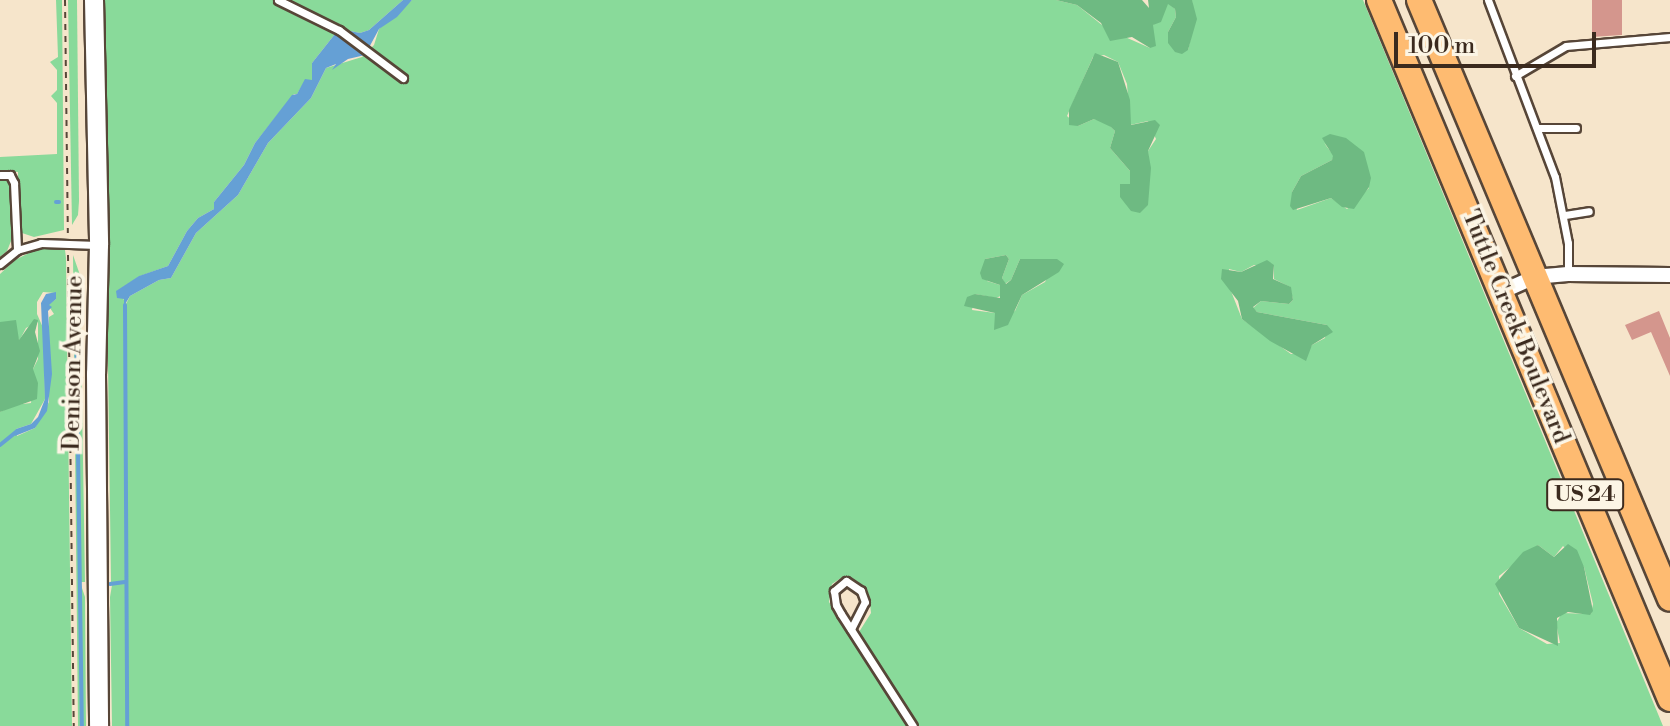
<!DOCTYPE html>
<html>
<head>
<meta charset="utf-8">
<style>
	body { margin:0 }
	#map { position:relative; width:1670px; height:726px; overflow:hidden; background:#f6e5cb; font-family:"Libre Bodoni",serif }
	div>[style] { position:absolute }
	.green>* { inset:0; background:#89da9a }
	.forest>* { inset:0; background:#6eba82 }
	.water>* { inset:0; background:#65a0d5 }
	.stream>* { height:4px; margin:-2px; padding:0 2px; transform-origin:2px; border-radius:2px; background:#65a0d5 }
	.building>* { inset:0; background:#d4968d }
	.path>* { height:2px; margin-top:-1px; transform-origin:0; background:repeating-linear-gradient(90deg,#574638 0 6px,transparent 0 12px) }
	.roads { filter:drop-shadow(2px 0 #574638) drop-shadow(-2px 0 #574638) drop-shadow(0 2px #574638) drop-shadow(0 -2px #574638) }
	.service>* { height:7px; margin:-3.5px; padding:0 3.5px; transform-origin:3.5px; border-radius:3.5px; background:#fff }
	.minor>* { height:14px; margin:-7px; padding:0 7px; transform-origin:7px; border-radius:7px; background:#fff }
	.tertiary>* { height:18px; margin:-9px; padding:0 9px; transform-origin:9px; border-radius:9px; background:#fff }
	.trunk>* { height:24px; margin:-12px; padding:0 12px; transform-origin:12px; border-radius:12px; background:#febb71 }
	span { translate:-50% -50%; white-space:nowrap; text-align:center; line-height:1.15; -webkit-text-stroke:7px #fcf5e5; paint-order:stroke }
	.shield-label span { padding:2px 6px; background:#fcf5e5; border:2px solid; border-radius:6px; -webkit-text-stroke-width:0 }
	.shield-label { font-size:22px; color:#3b2a1e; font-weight:700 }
	.street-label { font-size:24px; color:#3b2a1e }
	.scale { position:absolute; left:1394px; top:32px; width:202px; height:36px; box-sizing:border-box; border:4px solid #3b2a1e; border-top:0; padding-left:10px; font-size:24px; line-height:28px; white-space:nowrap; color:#3b2a1e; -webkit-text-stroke:6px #fcf5e5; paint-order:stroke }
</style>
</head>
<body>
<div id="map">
	<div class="green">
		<div style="clip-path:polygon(56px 0,62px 0,64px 230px,34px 237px,22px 233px,19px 227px,18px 172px,0 171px,0 157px,57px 154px,57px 103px,51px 96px,57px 90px,57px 70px,50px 62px,58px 57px)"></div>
		<div style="clip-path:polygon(68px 0,77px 0,79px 201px,78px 215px,72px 225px)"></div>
		<div style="clip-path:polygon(evenodd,103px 0,403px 0,369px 30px,360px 33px,341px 29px,335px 34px,312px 63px,312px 80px,305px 81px,297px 94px,294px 94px,255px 143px,244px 165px,214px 202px,214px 209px,198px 218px,187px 231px,168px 266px,140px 276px,117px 291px,117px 298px,123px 298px,126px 304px,130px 296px,159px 280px,171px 278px,196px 233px,238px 195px,268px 143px,311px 98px,326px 68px,362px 57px,374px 45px,379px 29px,412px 0,1056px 0,1077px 5px,1107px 29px,1150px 48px,1153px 25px,1168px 3px,1175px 9px,1176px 17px,1168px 32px,1188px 50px,1193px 28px,1192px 0,1363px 0,1663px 726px,918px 726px,859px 632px,871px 613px,869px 594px,858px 582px,844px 576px,832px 584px,829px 602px,909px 726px,112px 726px,110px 597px,112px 585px,118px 583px,111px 582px,103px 0,1104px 55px,1118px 62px,1127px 84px,1130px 125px,1148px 121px,1156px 139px,1148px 151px,1149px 192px,1130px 185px,1130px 171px,1110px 148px,1115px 131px,1106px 121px,1094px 119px,1078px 126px,1067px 116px,1093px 57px,1104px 55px,103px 0,1324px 143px,1369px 188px,1347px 209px,1331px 198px,1297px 210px,1292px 192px,1301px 176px,1332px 160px,1334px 156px,1324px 143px,103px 0,1006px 255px,1009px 259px,1002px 278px,1005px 284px,1011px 280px,1020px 259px,1057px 259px,1045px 282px,1022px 295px,1015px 311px,996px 318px,995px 313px,972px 310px,975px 294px,996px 298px,1003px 295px,1000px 285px,987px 281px,985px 259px,1006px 255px,103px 0,1254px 265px,1274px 265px,1274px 279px,1290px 287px,1293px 300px,1289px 304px,1261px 301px,1253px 308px,1257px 312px,1327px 325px,1325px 338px,1312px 345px,1307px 353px,1291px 354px,1242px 319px,1229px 286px,1229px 269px,1241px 272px,1254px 265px,103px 0,1538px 545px,1554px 557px,1563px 546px,1584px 567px,1593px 604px,1591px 614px,1562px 613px,1556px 623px,1560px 643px,1547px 644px,1519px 628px,1499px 594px,1499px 576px,1538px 545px)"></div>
		<div style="clip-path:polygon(0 178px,11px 183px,13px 236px,7px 251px,0 257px)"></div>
		<div style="clip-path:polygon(evenodd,39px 248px,65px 250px,66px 258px,72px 726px,0 726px,0 412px,14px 405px,31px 403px,33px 369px,38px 359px,38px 322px,26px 328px,19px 341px,17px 334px,0 322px,0 274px,15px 260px,39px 248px,43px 292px,56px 293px,56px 299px,48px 305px,54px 314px,49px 317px,49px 402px,35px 428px,17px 436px,16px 429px,31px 424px,45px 399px,44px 330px,37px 314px,37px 302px,43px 292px)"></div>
		<div style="clip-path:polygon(73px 255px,80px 275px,85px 582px,80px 582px,85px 597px,86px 726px,78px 726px)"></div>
	</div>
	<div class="forest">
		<div style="clip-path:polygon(1056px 0,1142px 0,1149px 8px,1148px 0,1192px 0,1197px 19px,1188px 50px,1182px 54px,1175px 52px,1168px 43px,1168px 32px,1176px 17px,1175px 9px,1168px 4px,1161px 22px,1153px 25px,1156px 46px,1150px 48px,1132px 37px,1110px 41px,1101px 23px,1077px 5px)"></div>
		<div style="clip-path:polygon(1095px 53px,1118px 62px,1130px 100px,1131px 125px,1155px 120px,1160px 125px,1148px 151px,1151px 168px,1148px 205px,1140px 213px,1131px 211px,1120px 197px,1120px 184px,1130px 184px,1130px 171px,1110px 148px,1115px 131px,1111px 127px,1094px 119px,1078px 126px,1069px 125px,1069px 110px)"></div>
		<div style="clip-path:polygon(1330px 134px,1346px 138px,1364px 152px,1371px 178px,1369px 187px,1354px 209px,1342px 207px,1331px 198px,1293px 210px,1290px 206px,1292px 192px,1301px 176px,1332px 160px,1333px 156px,1322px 138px)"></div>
		<div style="clip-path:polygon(1006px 255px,1009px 259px,1002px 278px,1006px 284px,1011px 280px,1020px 259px,1057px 259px,1064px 264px,1059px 272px,1022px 295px,1008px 325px,994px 330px,995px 313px,964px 306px,967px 297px,975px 294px,1000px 298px,1000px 285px,982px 279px,980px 273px,985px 259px)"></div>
		<div style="clip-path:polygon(1267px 260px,1274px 265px,1273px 279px,1291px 287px,1293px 300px,1289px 304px,1261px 301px,1253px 307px,1257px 312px,1327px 325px,1333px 332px,1312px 345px,1306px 361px,1270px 341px,1242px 319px,1238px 301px,1221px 279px,1222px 269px,1241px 272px)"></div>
		<div style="clip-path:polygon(34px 319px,38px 320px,35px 332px,40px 351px,33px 369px,38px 383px,37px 399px,0 412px,0 322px,16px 320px,19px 340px)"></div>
		<div style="clip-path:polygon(1568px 544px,1577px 550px,1584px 567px,1593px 611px,1590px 615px,1568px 612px,1557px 618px,1558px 646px,1519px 628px,1495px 584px,1523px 552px,1538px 545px,1554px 557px)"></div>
	</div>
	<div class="water">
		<div style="clip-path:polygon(403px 0,412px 0,397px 17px,379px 29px,365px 55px,348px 59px,332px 70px,336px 64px,326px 68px,311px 98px,268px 143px,238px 195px,196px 233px,171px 278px,159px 280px,130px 296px,124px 306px,124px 299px,117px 298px,116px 291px,139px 276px,168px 266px,187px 231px,198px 218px,214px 209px,214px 202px,244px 165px,255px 143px,292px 95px,297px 94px,305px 79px,312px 80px,312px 63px,335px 34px,341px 29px,360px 33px,369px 30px)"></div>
		<div style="clip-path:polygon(56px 292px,56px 299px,49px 305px,52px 307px,48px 311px,52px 374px,47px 411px,35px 428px,15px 436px,16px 429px,31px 424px,38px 417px,45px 399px,41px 303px,46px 294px)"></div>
	</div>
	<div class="stream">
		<div style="left:56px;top:202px;width:3px"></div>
		<div style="left:125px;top:305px;width:421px;rotate:89.7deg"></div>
		<div style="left:76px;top:307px;width:419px;rotate:89.2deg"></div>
		<div style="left:0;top:445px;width:22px;rotate:-39deg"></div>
		<div style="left:110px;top:584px;width:15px;rotate:-8deg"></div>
	</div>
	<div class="building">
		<div style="clip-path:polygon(1592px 0,1622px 0,1622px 35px,1592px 37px)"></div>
		<div style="clip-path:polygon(1659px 311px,1670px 338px,1670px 376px,1651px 332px,1632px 340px,1625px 325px)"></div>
	</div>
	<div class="path">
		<div style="left:65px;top:0;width:233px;rotate:89.3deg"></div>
		<div style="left:68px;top:255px;width:471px;rotate:89.3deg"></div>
	</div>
	<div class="roads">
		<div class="service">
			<div style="left:278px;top:0;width:68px;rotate:26.2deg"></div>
			<div style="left:339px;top:30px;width:80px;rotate:36.9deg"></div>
			<div style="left:1488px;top:0;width:189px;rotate:69.3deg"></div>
			<div style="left:1555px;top:177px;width:67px;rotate:78.9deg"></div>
			<div style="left:1568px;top:243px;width:31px;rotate:90deg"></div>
			<div style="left:1515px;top:76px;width:59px;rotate:-30.5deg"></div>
			<div style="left:1566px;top:46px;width:104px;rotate:-4.9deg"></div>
			<div style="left:1537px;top:128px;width:39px"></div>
			<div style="left:0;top:175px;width:10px"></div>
			<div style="left:10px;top:175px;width:9px;rotate:63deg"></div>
			<div style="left:14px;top:183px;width:67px;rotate:87.4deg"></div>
			<div style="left:1565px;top:215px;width:24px;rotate:-9deg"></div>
			<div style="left:0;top:264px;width:22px;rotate:-39deg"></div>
			<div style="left:17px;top:250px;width:25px;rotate:-16deg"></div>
			<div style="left:41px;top:243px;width:56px;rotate:2deg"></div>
			<div style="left:851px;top:629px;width:30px;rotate:-63deg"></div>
			<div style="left:865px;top:602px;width:12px;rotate:-110deg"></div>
			<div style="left:861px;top:591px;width:18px;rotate:-146deg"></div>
			<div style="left:846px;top:581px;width:16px;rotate:140deg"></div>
			<div style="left:834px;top:591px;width:14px;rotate:82deg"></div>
			<div style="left:836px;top:605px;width:10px;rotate:61deg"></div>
			<div style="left:841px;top:614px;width:133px;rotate:57.3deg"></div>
		</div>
		<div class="minor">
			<div style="left:1501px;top:292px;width:36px;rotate:-24deg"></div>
			<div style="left:1534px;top:277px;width:34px;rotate:-5deg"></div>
			<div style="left:1568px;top:274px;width:102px;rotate:0.6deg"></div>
		</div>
		<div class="tertiary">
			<div style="left:94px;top:0;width:245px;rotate:88.8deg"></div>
			<div style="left:99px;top:245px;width:129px;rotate:91.3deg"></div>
			<div style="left:96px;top:374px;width:352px;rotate:89.5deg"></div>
		</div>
		<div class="trunk">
			<div style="left:1379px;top:0;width:757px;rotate:67.4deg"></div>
			<div style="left:1419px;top:0;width:649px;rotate:67.26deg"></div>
		</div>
	</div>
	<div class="shield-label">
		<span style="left:1585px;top:495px">US 24</span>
	</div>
	<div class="street-label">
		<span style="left:1515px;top:327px;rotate:68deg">Tuttle Creek Boulevard</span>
		<span style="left:74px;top:363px;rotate:-89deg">Denison Avenue</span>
	</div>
	<div class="scale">100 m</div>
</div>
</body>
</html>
